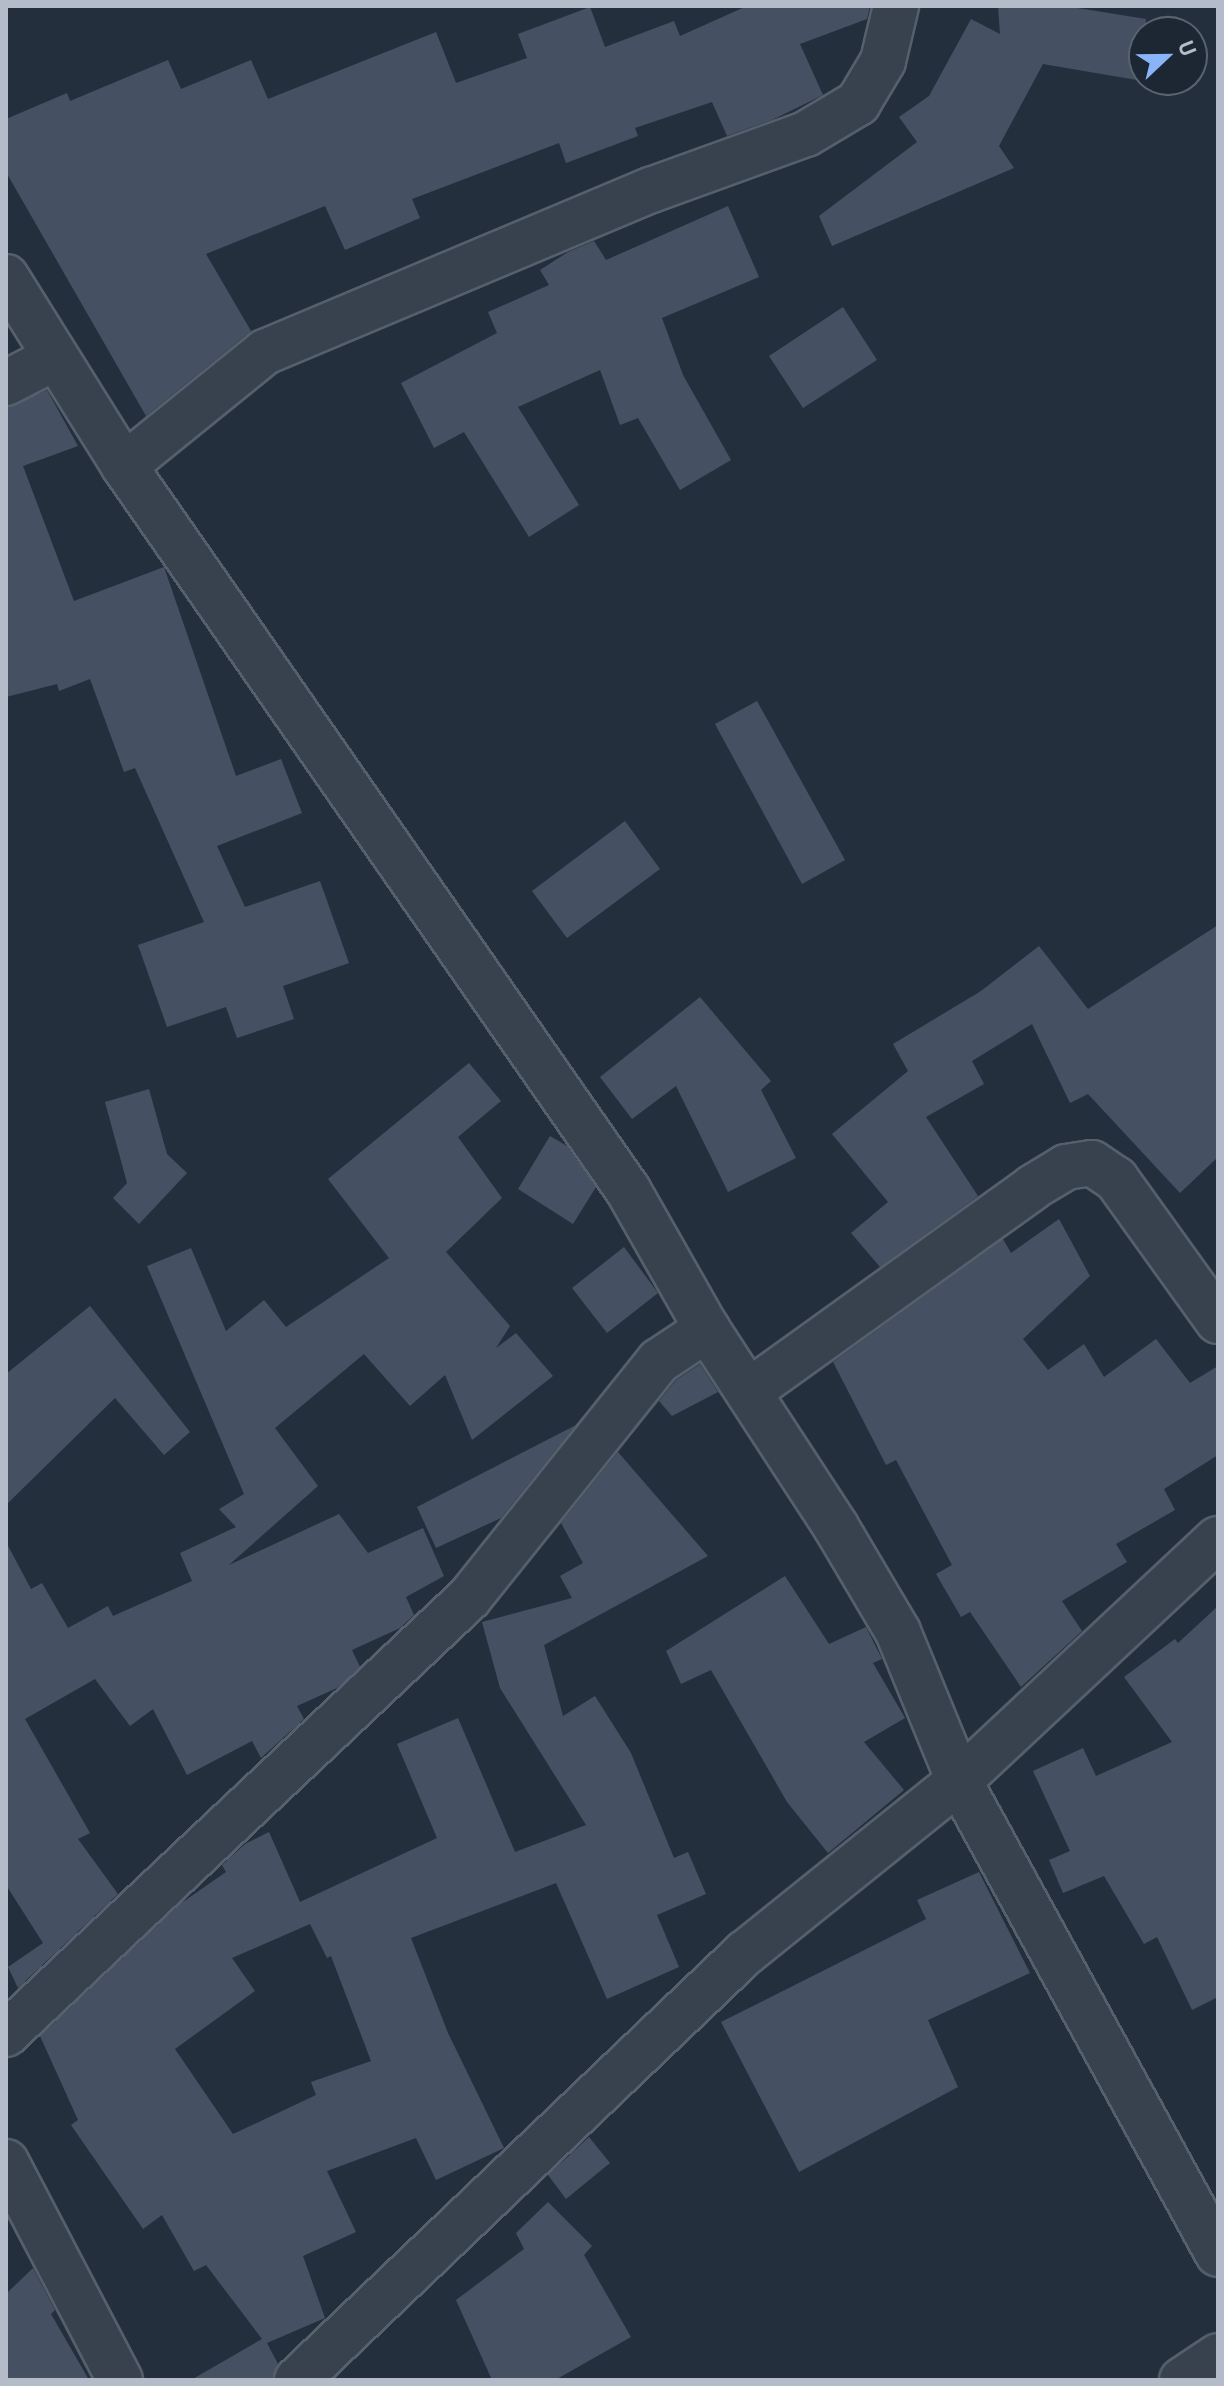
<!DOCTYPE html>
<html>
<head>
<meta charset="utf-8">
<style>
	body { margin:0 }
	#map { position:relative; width:1224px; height:2386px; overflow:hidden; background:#242f3e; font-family:Barlow,sans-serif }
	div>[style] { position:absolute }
	.building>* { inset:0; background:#455162 }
	.roads { filter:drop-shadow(2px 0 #565f6c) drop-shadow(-2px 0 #565f6c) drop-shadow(0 2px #565f6c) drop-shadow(0 -2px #565f6c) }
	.minor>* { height:44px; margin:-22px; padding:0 22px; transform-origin:22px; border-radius:22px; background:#38414e }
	span { translate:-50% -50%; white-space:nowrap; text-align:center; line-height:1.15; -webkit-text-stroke:8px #1d2633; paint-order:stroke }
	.frame { position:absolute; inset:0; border:8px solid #b4bcc9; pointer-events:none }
	.north { position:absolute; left:1128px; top:16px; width:80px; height:80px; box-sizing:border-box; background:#1d2633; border:2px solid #59626f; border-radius:50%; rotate:68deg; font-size:22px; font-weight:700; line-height:32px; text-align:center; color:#b4bcc9 }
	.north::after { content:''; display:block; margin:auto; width:28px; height:36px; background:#8ab4f8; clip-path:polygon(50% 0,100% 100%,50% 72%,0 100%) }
</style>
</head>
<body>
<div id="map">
	<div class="building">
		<div style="clip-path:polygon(747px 6px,870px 6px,867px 19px,800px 44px,823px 95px,772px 120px,727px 136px,712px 102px,635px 128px,638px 136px,566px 163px,559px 143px,412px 199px,420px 218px,345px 250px,325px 206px,206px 254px,251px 331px,146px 416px,6px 172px,6px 119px,67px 93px,70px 101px,168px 60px,181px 89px,251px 60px,268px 99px,436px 32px,456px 83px,527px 58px,518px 34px,590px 7px,605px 47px,674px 21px,680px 36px)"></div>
		<div style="clip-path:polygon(998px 6px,1065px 6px,1146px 19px,1137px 80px,1043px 64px,999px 146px,1014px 168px,832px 246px,819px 216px,917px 142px,899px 117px,929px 96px,971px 19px,1000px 34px)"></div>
		<div style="clip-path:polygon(728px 206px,759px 277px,662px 318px,683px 375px,731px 460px,680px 490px,638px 418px,620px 425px,600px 370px,518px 407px,579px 505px,529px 537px,464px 432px,434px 448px,401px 383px,497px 333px,488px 312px,549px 285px,540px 270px,568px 252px,594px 241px,606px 260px)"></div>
		<div style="clip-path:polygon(843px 307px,877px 360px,803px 408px,769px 356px)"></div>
		<div style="clip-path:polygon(47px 390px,78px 446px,23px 466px,74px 601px,164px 567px,236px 776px,281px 759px,302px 813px,217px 846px,245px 907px,320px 881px,349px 963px,283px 986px,294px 1019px,237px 1038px,226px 1007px,167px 1027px,138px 945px,204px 922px,135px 768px,124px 772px,90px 679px,59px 691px,57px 684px,6px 697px,6px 408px)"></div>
		<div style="clip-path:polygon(757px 701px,845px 860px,802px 884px,715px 724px)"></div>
		<div style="clip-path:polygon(625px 821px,660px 869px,567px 938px,532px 891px)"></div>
		<div style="clip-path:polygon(1218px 925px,1218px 1157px,1180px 1193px,1088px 1094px,1070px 1103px,1032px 1024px,972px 1061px,984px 1084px,926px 1117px,978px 1196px,880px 1267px,851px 1233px,888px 1202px,832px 1134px,908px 1071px,893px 1044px,981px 991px,1039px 946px,1088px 1009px)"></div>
		<div style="clip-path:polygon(700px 997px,771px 1081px,761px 1090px,796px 1158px,728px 1192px,676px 1086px,632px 1119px,600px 1077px)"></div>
		<div style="clip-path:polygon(469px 1063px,501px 1101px,458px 1137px,502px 1198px,446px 1252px,510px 1326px,496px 1348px,516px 1333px,553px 1376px,472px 1440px,445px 1375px,410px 1406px,364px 1354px,275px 1428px,318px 1486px,229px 1565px,339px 1514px,368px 1553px,423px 1528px,444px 1576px,406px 1597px,414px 1615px,400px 1628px,352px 1650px,360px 1667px,337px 1688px,297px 1706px,304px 1719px,261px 1758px,252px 1741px,187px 1775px,153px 1709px,130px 1726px,95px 1679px,25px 1719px,90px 1833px,78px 1839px,118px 1894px,18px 1988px,8px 1967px,43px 1943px,6px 1885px,6px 1542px,31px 1589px,42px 1583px,68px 1628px,108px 1606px,113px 1616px,192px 1581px,180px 1553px,236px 1527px,219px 1509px,244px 1494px,147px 1266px,191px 1248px,226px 1331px,264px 1300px,286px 1327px,389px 1258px,328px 1179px)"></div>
		<div style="clip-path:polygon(149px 1089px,167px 1154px,187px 1173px,139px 1224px,113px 1198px,127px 1183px,105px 1102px)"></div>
		<div style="clip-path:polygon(550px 1136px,567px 1146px,596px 1187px,573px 1224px,518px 1189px)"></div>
		<div style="clip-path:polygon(1059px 1219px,1090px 1276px,1023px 1339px,1048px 1370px,1084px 1344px,1104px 1377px,1156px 1339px,1190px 1383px,1218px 1366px,1218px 1455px,1164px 1489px,1175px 1510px,1116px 1544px,1127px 1562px,1062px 1601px,1082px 1631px,1021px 1687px,970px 1612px,961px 1617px,936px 1574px,952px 1565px,896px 1460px,886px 1465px,833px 1362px,1003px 1239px,1011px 1253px)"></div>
		<div style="clip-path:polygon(624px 1247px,658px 1293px,607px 1333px,572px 1288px)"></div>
		<div style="clip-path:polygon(90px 1306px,190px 1432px,164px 1455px,115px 1398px,6px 1505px,6px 1374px)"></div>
		<div style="clip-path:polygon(700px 1364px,718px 1392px,672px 1416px,659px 1401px,676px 1380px)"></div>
		<div style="clip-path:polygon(576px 1425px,501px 1518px,436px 1548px,417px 1507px)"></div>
		<div style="clip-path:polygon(evenodd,618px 1452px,708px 1556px,544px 1645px,563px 1716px,595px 1696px,631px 1753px,674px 1858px,688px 1852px,706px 1894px,657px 1915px,679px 1967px,607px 1999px,556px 1883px,411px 1938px,448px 2033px,504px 2148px,436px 2180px,416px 2138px,327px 2171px,356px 2232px,303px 2256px,325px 2318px,267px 2343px,278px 2364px,273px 2380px,191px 2380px,262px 2339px,206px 2265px,194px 2271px,162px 2215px,143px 2229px,71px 2125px,78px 2120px,40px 2036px,180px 1904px,226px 1872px,222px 1865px,245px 1844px,269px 1832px,300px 1902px,437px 1838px,397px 1744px,458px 1718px,515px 1852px,586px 1825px,500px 1688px,482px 1622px,572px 1598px,560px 1576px,583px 1563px,561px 1523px,618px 1452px,310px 1924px,327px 1958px,331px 1956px,371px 2061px,311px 2082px,316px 2095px,233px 2134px,175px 2049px,255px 1991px,232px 1958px,310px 1924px)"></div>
		<div style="clip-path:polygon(785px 1576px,829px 1644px,866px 1627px,882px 1659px,873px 1663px,905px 1718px,864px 1742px,904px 1790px,828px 1853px,787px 1802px,711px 1670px,681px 1684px,666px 1651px)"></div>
		<div style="clip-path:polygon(1218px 1606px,1218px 1997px,1192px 2010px,1157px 1937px,1144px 1944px,1104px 1876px,1063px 1893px,1049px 1860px,1070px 1851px,1033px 1771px,1083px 1748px,1096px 1776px,1172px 1742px,1124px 1677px,1175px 1639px,1178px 1643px)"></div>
		<div style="clip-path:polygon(979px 1872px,1030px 1973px,928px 2020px,958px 2087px,799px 2172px,721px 2022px,926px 1919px,917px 1900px)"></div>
		<div style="clip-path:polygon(589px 2137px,610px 2163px,566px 2199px,548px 2175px)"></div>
		<div style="clip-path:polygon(548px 2202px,592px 2246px,584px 2255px,631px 2337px,555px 2380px,492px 2380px,456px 2300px,524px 2249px,516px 2233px)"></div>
		<div style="clip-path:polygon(33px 2268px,55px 2310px,51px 2314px,89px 2380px,6px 2380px,6px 2294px)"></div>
	</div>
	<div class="roads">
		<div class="minor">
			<div style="left:6px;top:277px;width:223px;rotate:58deg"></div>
			<div style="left:124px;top:466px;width:882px;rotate:55.16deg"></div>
			<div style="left:628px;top:1190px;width:160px;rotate:60.4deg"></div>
			<div style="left:707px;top:1329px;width:236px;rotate:56.9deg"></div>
			<div style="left:836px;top:1527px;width:122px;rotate:59.4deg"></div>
			<div style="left:898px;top:1632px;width:161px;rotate:67.7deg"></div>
			<div style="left:959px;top:1781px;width:539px;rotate:61.3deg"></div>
			<div style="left:6px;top:383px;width:56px;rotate:-27.5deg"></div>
			<div style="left:124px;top:466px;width:181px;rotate:-39deg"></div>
			<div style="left:265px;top:352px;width:419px;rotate:-22.8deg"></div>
			<div style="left:651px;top:190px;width:165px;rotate:-19.9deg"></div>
			<div style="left:806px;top:134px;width:61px;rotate:-30.8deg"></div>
			<div style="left:858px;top:103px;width:49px;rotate:-59.2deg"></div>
			<div style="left:883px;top:61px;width:57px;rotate:-76.7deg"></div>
			<div style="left:751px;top:1390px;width:347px;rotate:-35.7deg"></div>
			<div style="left:1033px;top:1187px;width:39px;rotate:-31deg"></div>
			<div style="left:1066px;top:1167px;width:26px;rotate:-9deg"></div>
			<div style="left:1092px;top:1163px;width:29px;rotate:34deg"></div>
			<div style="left:1116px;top:1179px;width:175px;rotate:54.3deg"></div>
			<div style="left:6px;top:2034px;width:636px;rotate:-43.28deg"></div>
			<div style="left:469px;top:1598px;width:304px;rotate:-51.3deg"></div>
			<div style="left:659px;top:1361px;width:58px;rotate:-33.7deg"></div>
			<div style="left:6px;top:2162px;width:246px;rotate:62.4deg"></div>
			<div style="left:297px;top:2380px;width:619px;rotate:-43.63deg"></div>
			<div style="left:745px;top:1953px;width:275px;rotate:-38.8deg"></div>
			<div style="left:959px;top:1781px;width:354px;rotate:-43.1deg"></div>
			<div style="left:1182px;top:2380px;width:43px;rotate:-33.7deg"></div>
		</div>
	</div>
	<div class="frame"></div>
	<div class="north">U</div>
</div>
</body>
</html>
